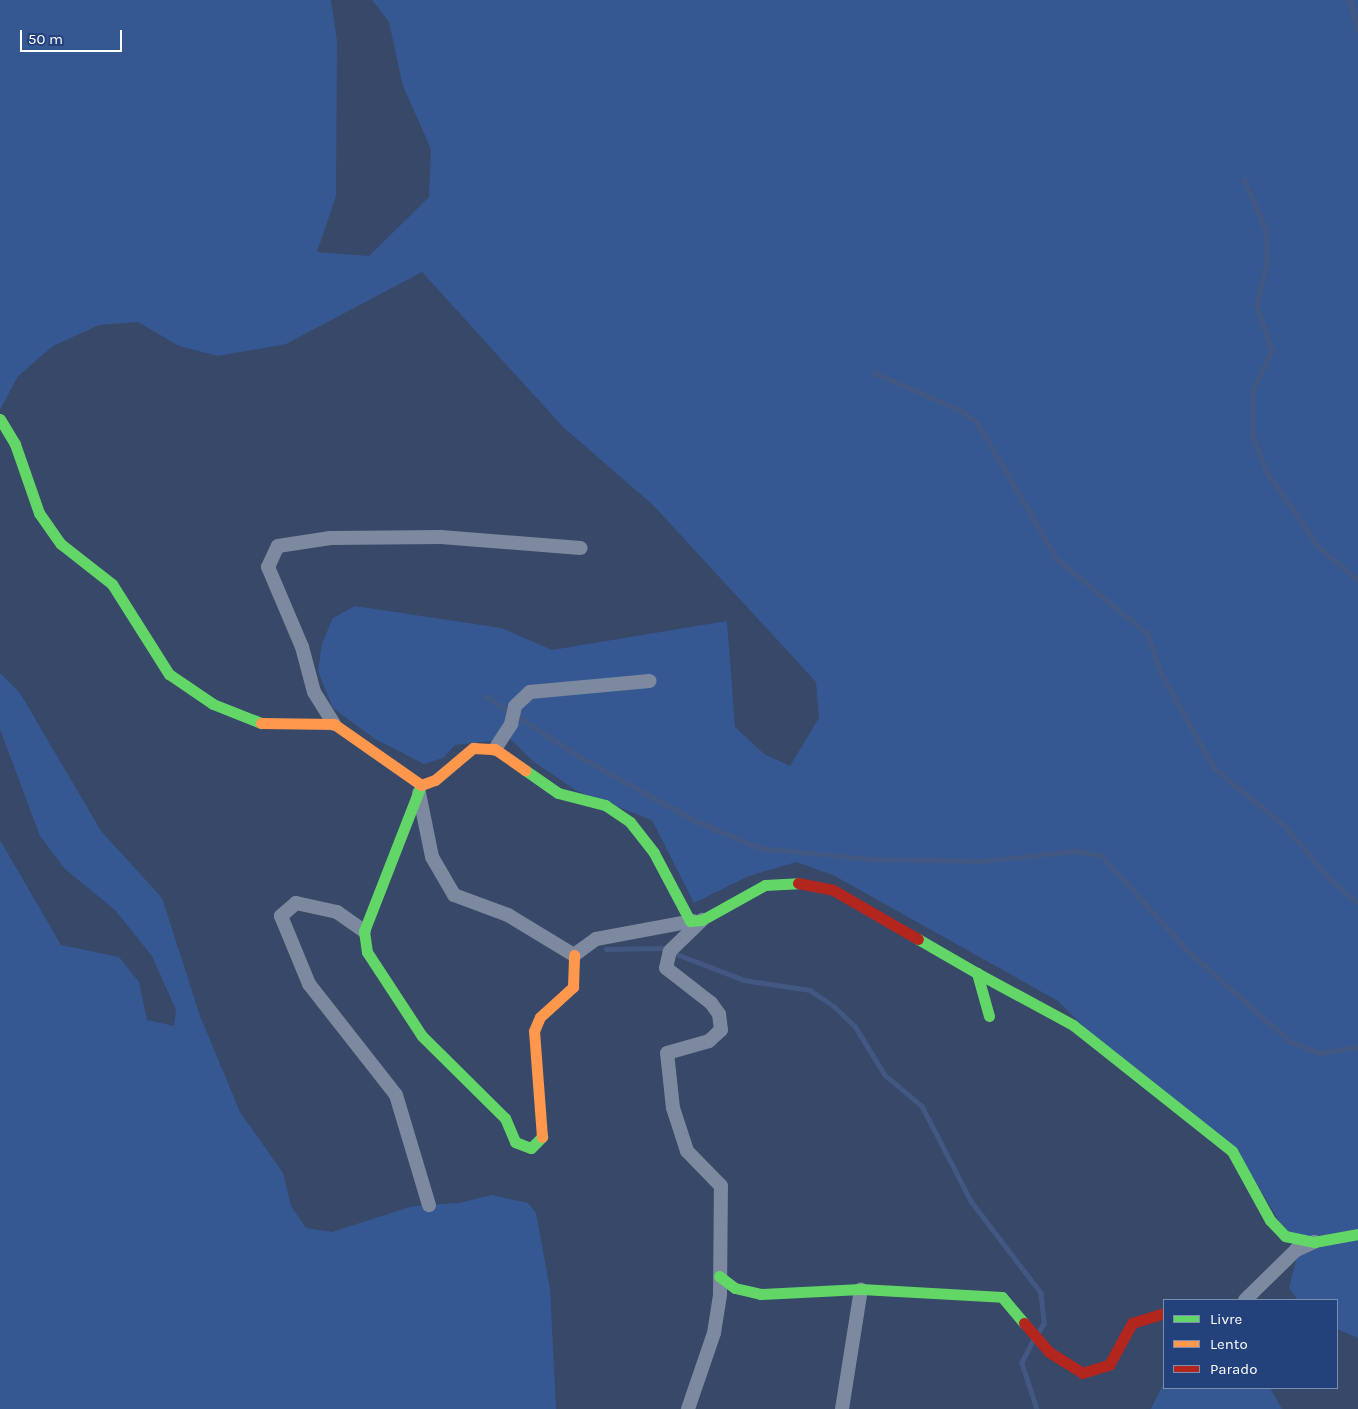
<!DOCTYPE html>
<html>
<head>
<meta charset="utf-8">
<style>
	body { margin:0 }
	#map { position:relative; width:1358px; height:1409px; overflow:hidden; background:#374868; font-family:Karla,sans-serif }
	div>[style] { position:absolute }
	.green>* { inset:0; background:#365892 }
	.stream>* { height:4.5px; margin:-2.25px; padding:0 2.25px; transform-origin:2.25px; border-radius:2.25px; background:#425882 }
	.street>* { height:14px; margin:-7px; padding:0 7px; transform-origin:7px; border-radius:7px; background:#7c899f }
	.fast>* { height:11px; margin:-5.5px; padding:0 5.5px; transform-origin:5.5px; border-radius:5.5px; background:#63d668 }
	.slow>* { height:11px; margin:-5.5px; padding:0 5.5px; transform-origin:5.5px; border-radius:5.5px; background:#ff974d }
	.jam>* { height:11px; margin:-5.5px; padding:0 5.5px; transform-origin:5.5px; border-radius:5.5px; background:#b3261e }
	span { translate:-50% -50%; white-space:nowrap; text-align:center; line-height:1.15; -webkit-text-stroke:4px #23427c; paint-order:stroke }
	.legend { position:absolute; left:1163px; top:1299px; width:175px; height:90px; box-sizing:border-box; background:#23427c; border:1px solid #7b8eb0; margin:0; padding:6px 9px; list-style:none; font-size:15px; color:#fff }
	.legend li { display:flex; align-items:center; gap:10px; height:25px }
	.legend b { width:25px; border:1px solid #7b8eb0 }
	.scale { position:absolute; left:20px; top:30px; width:102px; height:22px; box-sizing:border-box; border:2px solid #fff; border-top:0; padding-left:6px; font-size:15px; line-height:18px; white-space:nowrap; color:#fff; -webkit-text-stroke:4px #23427c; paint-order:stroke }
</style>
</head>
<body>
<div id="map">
	<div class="green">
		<div style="clip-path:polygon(0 0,331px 0,337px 41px,336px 196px,317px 252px,369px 256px,429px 197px,431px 149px,403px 86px,389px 22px,372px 0,1358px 0,1358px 1338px,1337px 1329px,1337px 1300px,1298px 1300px,1289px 1288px,1298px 1253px,1248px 1169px,1115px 1057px,1058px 1001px,833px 875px,796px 862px,749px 876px,694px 903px,652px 820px,577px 791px,534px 762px,510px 739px,455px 745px,443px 758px,424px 764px,375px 739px,333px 708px,318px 671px,322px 643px,333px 618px,355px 606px,501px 628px,552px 650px,727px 621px,735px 727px,764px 754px,790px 766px,819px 718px,816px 682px,653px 505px,563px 427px,422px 272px,286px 344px,218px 356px,179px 346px,138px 322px,99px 325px,53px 346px,18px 376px,0 410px)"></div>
		<div style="clip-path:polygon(0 673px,20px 693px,101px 831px,162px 898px,200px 1016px,240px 1112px,283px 1173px,291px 1206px,306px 1228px,332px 1232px,413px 1206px,459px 1203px,492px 1195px,528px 1203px,536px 1213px,550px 1289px,556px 1409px,0 1409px,0 840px,61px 945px,119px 957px,139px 982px,147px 1020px,174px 1026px,176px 1010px,152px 956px,115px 910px,65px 869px,40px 836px,0 729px)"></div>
		<div style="clip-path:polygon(1164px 1383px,1164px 1388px,1270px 1388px,1282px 1409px,1151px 1409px)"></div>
	</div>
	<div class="stream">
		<div style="left:1350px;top:0;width:31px;rotate:75deg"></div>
		<div style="left:1244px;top:179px;width:56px;rotate:66.7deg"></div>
		<div style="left:1266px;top:230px;width:33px;rotate:88deg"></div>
		<div style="left:1267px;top:263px;width:43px;rotate:103.4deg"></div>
		<div style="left:1257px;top:305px;width:48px;rotate:71.9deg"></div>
		<div style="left:1272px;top:351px;width:43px;rotate:116deg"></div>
		<div style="left:1253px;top:390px;width:46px;rotate:90deg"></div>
		<div style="left:1253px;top:436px;width:39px;rotate:69deg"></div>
		<div style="left:1267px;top:472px;width:90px;rotate:55.4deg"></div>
		<div style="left:1318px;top:546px;width:52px;rotate:40.4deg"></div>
		<div style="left:875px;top:373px;width:95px;rotate:23.6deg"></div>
		<div style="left:962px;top:411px;width:19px;rotate:36deg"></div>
		<div style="left:977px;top:422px;width:159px;rotate:59.7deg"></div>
		<div style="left:1057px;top:559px;width:118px;rotate:39.5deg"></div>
		<div style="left:1148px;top:634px;width:41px;rotate:71.6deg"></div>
		<div style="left:1161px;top:673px;width:109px;rotate:60.8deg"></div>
		<div style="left:1214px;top:768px;width:93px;rotate:39.3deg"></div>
		<div style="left:1286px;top:827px;width:70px;rotate:49.7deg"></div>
		<div style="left:1331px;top:880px;width:35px;rotate:40deg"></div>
		<div style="left:486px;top:696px;width:114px;rotate:32.9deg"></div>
		<div style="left:582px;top:758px;width:126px;rotate:29deg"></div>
		<div style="left:692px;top:819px;width:73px;rotate:23.4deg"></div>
		<div style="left:759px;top:848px;width:111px;rotate:5.7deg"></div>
		<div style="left:869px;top:859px;width:114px;rotate:1deg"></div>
		<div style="left:983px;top:861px;width:95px;rotate:-6.1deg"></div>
		<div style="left:1077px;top:851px;width:25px;rotate:11deg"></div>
		<div style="left:1102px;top:856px;width:131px;rotate:47.8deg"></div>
		<div style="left:1190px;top:953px;width:135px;rotate:41.4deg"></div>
		<div style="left:1291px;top:1042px;width:31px;rotate:21deg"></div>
		<div style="left:1320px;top:1053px;width:38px;rotate:-9deg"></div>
		<div style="left:606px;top:949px;width:55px;rotate:-1deg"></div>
		<div style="left:661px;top:948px;width:89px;rotate:21.1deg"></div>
		<div style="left:744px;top:980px;width:67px;rotate:8.6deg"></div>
		<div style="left:810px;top:990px;width:30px;rotate:34deg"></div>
		<div style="left:835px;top:1007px;width:28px;rotate:44deg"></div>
		<div style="left:855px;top:1026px;width:57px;rotate:58.5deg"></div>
		<div style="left:885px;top:1075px;width:48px;rotate:40deg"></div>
		<div style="left:922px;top:1106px;width:107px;rotate:62.7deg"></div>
		<div style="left:971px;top:1201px;width:116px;rotate:52.7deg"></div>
		<div style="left:1041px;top:1293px;width:31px;rotate:84deg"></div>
		<div style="left:1044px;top:1324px;width:9px;rotate:122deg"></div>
		<div style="left:1033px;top:1341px;width:25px;rotate:117deg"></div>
		<div style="left:1022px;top:1363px;width:48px;rotate:71.9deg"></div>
	</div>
	<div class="street">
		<div style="left:334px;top:724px;width:38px;rotate:-122deg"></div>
		<div style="left:314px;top:692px;width:47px;rotate:-104.9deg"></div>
		<div style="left:302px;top:647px;width:87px;rotate:-113deg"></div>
		<div style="left:268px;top:567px;width:23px;rotate:-65deg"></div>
		<div style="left:278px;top:546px;width:53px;rotate:-8.7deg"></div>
		<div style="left:330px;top:538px;width:111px;rotate:-0.5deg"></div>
		<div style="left:441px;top:537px;width:140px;rotate:4.5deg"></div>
		<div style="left:495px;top:749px;width:30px;rotate:-57deg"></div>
		<div style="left:511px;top:724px;width:18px;rotate:-77deg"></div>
		<div style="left:515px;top:706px;width:21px;rotate:-43deg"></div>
		<div style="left:530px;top:692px;width:120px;rotate:-5.3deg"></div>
		<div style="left:419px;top:793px;width:65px;rotate:78.5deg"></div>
		<div style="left:432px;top:857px;width:44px;rotate:59.9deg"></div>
		<div style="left:454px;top:895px;width:58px;rotate:20.3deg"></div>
		<div style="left:508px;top:915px;width:77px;rotate:31.2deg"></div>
		<div style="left:574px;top:955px;width:27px;rotate:-36deg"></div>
		<div style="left:596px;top:939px;width:99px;rotate:-10.5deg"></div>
		<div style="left:364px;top:931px;width:33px;rotate:-145deg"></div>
		<div style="left:337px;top:912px;width:42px;rotate:-167.6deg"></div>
		<div style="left:296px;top:903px;width:20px;rotate:139deg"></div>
		<div style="left:281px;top:916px;width:74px;rotate:67.6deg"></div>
		<div style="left:309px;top:984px;width:141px;rotate:51.9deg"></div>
		<div style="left:396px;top:1095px;width:115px;rotate:73.3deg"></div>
		<div style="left:1245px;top:1300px;width:71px;rotate:-44.4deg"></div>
		<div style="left:1296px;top:1250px;width:20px;rotate:-24deg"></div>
		<div style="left:688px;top:1409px;width:80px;rotate:-71.1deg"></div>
		<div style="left:714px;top:1333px;width:39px;rotate:-81deg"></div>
		<div style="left:720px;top:1294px;width:108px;rotate:-89.5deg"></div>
		<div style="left:721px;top:1186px;width:49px;rotate:-134.2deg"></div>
		<div style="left:687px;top:1151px;width:45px;rotate:-108deg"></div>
		<div style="left:673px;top:1108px;width:55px;rotate:-96.2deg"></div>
		<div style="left:667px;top:1053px;width:44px;rotate:-15.9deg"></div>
		<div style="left:709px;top:1041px;width:16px;rotate:-43deg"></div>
		<div style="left:721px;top:1030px;width:16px;rotate:-97deg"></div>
		<div style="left:719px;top:1014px;width:14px;rotate:-126deg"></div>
		<div style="left:711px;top:1003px;width:57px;rotate:-142.1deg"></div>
		<div style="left:666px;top:968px;width:17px;rotate:-77deg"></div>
		<div style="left:670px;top:951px;width:45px;rotate:-44.1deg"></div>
		<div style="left:842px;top:1409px;width:121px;rotate:-81deg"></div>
	</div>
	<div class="fast">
		<div style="left:0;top:419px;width:29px;rotate:59deg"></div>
		<div style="left:15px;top:444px;width:73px;rotate:70.8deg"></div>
		<div style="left:39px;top:513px;width:38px;rotate:55deg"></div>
		<div style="left:61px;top:544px;width:65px;rotate:38.1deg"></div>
		<div style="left:112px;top:584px;width:107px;rotate:57.7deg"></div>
		<div style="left:169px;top:674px;width:53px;rotate:34.3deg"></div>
		<div style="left:213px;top:704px;width:52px;rotate:21.6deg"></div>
		<div style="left:525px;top:770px;width:40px;rotate:34.9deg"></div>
		<div style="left:558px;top:793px;width:49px;rotate:14.3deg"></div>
		<div style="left:605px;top:805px;width:30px;rotate:34deg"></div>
		<div style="left:630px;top:822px;width:39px;rotate:52deg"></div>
		<div style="left:654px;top:853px;width:77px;rotate:62.1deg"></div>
		<div style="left:690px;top:921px;width:12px;rotate:-5deg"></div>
		<div style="left:702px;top:920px;width:72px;rotate:-29.1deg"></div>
		<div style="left:765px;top:885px;width:33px;rotate:-3deg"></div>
		<div style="left:421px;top:785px;width:157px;rotate:111.3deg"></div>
		<div style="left:364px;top:931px;width:21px;rotate:82deg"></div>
		<div style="left:367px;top:952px;width:100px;rotate:56.8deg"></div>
		<div style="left:422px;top:1036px;width:117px;rotate:44.7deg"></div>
		<div style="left:505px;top:1118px;width:26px;rotate:67deg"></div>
		<div style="left:515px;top:1142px;width:17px;rotate:21deg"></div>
		<div style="left:531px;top:1148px;width:16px;rotate:-45deg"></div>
		<div style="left:918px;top:939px;width:68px;rotate:30deg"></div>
		<div style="left:989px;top:1016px;width:45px;rotate:-105.6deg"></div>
		<div style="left:977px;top:973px;width:109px;rotate:28.4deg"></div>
		<div style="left:1073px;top:1025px;width:203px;rotate:38.4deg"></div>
		<div style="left:1232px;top:1151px;width:79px;rotate:61.2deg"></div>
		<div style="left:1270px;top:1220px;width:22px;rotate:47deg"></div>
		<div style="left:1285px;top:1236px;width:30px;rotate:12deg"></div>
		<div style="left:1314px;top:1242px;width:45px;rotate:-10.3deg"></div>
		<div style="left:719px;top:1276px;width:20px;rotate:37deg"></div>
		<div style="left:735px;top:1288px;width:26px;rotate:13deg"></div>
		<div style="left:760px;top:1294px;width:101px;rotate:-2.8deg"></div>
		<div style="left:861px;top:1289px;width:141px;rotate:3.2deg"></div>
		<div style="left:1002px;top:1297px;width:34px;rotate:50deg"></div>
	</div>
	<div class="slow">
		<div style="left:261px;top:723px;width:73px;rotate:0.8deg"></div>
		<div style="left:334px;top:724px;width:106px;rotate:35deg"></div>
		<div style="left:421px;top:785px;width:15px;rotate:-20deg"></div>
		<div style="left:435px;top:780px;width:50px;rotate:-40.1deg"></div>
		<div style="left:473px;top:748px;width:22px;rotate:3deg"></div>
		<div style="left:495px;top:749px;width:37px;rotate:35deg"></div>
		<div style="left:542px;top:1137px;width:106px;rotate:-94.3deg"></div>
		<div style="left:534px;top:1031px;width:15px;rotate:-67deg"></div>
		<div style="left:540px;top:1017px;width:45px;rotate:-42.3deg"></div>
		<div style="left:573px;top:987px;width:32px;rotate:-88deg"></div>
	</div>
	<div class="jam">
		<div style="left:798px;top:883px;width:36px;rotate:11deg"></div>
		<div style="left:833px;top:890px;width:98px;rotate:30deg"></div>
		<div style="left:1024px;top:1323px;width:38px;rotate:49deg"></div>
		<div style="left:1049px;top:1352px;width:39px;rotate:32deg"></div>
		<div style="left:1082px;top:1373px;width:28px;rotate:-17deg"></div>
		<div style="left:1109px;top:1365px;width:48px;rotate:-61.3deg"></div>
		<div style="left:1132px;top:1323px;width:34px;rotate:-17deg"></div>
	</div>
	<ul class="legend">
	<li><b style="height:6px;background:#63d668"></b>Livre</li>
	<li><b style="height:6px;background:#ff974d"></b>Lento</li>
	<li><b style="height:6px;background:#b3261e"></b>Parado</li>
	</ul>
	<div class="scale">50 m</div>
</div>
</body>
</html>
